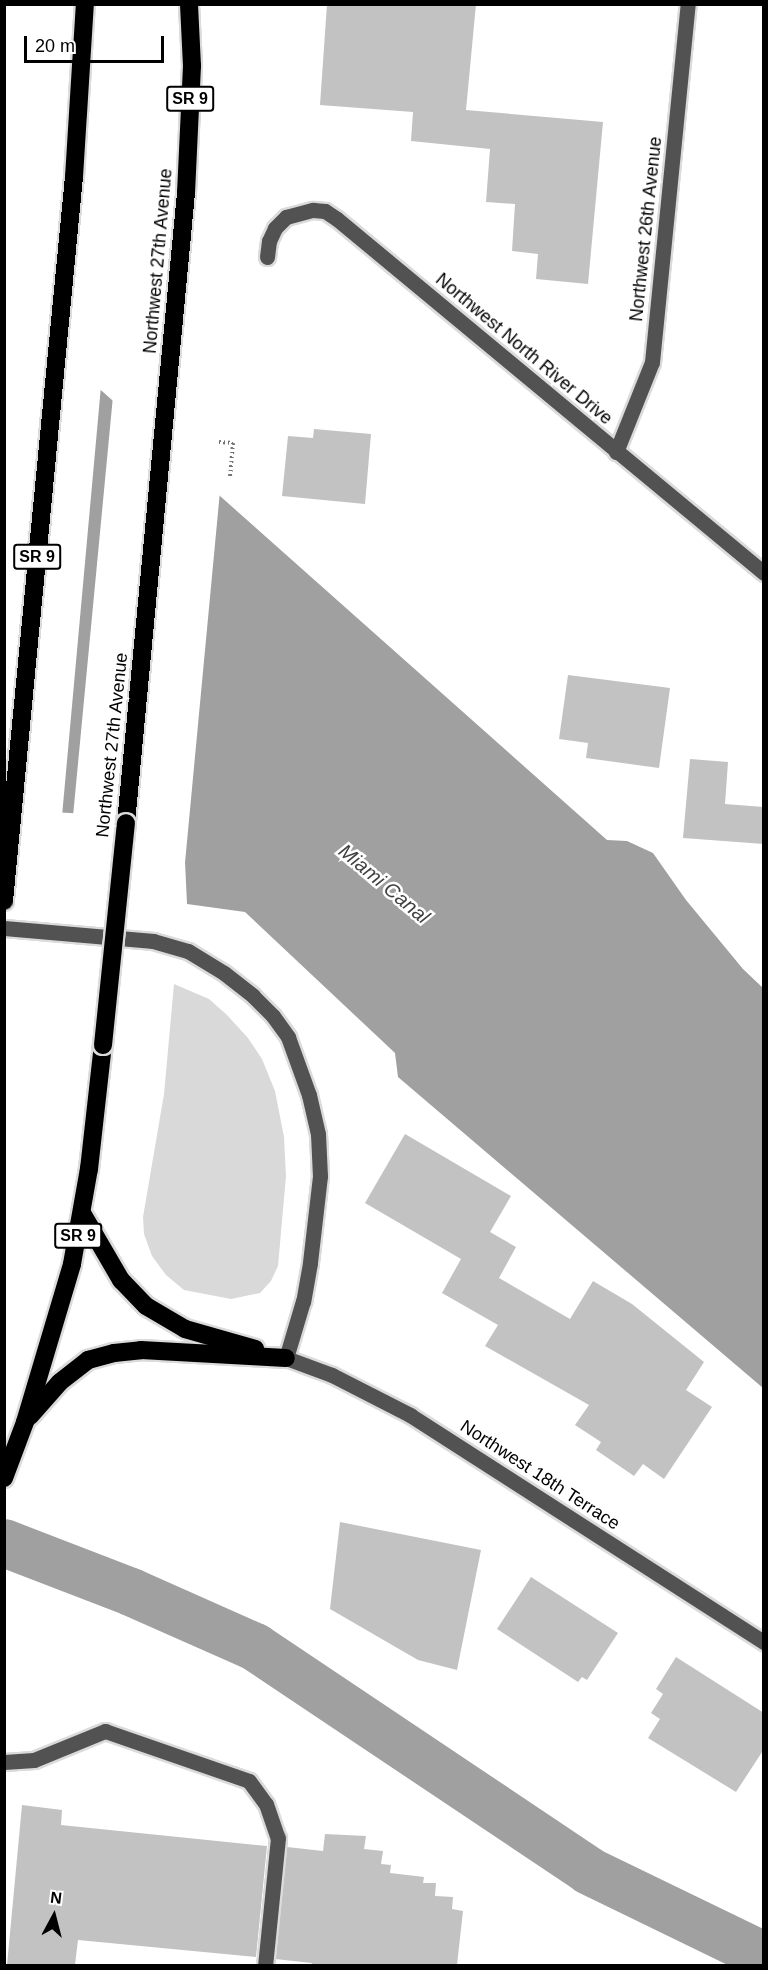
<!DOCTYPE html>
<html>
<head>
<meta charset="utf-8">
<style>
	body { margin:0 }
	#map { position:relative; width:768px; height:1970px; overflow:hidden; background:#fff; font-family:Helvetica,sans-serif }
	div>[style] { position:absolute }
	.green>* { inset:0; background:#d9d9d9 }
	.water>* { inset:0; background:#a0a0a0 }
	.pier>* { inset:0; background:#fff }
	.canal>* { height:48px; margin:-24px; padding:0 24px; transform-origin:24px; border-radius:24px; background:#a0a0a0 }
	.building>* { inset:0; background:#c2c2c2 }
	.path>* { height:4px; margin-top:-2px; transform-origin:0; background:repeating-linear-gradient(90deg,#747474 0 1.5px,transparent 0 4.5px) }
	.roads { filter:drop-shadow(2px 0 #dbdbdb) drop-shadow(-2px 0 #dbdbdb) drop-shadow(0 2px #dbdbdb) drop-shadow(0 -2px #dbdbdb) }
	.minor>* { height:15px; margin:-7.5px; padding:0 7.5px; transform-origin:7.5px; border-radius:7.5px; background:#525252 }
	.highway>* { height:18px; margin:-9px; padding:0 9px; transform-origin:9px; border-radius:9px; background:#000 }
	.bridges { filter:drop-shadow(2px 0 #dbdbdb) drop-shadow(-2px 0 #dbdbdb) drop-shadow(0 2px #dbdbdb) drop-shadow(0 -2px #dbdbdb) }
	.highway-bridge>* { height:18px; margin:-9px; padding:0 9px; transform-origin:9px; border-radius:9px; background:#000 }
	span { translate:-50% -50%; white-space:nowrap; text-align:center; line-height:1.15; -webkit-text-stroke:5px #fff; paint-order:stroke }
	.shield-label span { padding:2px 4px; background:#fff; border:2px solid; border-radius:4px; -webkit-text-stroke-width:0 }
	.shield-label { font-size:16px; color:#000; font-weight:700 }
	.street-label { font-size:18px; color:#000 }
	.water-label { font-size:20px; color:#414141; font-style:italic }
	.frame { position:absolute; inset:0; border:6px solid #000; pointer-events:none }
	.north { position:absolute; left:24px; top:1886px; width:60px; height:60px; -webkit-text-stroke:4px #fff; paint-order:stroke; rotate:7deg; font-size:16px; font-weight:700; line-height:24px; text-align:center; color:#000 }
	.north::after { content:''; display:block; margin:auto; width:21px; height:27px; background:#000; clip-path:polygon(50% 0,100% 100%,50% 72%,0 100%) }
	.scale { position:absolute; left:24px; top:36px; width:140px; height:27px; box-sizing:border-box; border:3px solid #000; border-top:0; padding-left:8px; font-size:18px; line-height:21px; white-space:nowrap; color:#000; -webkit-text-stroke:4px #fff; paint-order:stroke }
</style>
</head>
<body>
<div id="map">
	<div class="green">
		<div style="clip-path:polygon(174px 984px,209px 999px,227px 1015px,248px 1038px,262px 1059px,275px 1091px,284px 1137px,286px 1176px,278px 1266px,271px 1281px,260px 1293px,231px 1299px,184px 1290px,166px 1275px,152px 1256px,144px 1234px,143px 1217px,164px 1094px)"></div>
	</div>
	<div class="water">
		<div style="clip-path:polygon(4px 304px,607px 840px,627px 841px,653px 853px,686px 900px,743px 969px,763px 988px,763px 1388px,398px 1077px,395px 1053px,245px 912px,187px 904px,183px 820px,5px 809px)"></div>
	</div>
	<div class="pier">
		<div style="clip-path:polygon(4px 301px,101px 386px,62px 816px,4px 812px)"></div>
		<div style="clip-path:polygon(113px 396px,220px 491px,183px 884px,180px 822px,73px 816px)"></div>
	</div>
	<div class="canal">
		<div style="left:4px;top:1543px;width:136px;rotate:21.1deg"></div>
		<div style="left:131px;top:1592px;width:136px;rotate:23.9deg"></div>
		<div style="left:255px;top:1647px;width:402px;rotate:33.8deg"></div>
		<div style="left:589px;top:1871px;width:195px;rotate:25.9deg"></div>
	</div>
	<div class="building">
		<div style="clip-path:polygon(327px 4px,476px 4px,466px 110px,603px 122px,588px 284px,536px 279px,538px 254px,512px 251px,515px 204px,486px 202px,490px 149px,411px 141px,413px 112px,320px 105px)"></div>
		<div style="clip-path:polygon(314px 429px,371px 434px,365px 504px,282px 496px,288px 436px,313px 438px)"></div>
		<div style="clip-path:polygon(568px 675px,670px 688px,659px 768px,586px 758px,588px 743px,559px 739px)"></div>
		<div style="clip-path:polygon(690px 759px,728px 762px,725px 804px,764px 807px,764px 844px,683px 838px)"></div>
		<div style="clip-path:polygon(405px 1134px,511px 1196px,490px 1232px,516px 1247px,499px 1278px,570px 1319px,593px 1281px,632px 1304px,704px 1362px,686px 1390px,712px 1407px,664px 1479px,643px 1464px,634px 1476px,596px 1450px,601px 1442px,575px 1425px,589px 1405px,485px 1346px,498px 1325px,442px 1293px,461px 1259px,365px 1203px)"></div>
		<div style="clip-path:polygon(340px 1522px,481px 1550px,457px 1670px,418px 1660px,330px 1609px)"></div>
		<div style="clip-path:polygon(531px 1577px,618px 1633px,587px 1680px,582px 1677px,578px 1682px,497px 1629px)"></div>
		<div style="clip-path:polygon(676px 1657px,764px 1713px,764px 1749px,736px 1792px,648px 1738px,660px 1719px,651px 1713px,663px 1694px,656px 1689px)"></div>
		<div style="clip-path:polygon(22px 1805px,62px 1810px,61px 1825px,267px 1846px,256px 1957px,78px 1940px,75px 1965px,7px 1965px)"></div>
		<div style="clip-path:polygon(325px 1834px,366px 1836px,364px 1849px,383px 1851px,381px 1864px,391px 1865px,390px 1873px,424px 1877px,423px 1883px,436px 1883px,435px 1896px,453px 1897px,452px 1909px,463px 1911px,457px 1965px,311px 1965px,312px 1963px,275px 1959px,287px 1847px,323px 1851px)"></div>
	</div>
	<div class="path">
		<div style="left:219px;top:442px;width:14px;rotate:4deg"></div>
		<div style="left:233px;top:443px;width:34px;rotate:95deg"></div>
	</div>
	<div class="roads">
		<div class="minor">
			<div style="left:267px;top:257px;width:16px;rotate:-83deg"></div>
			<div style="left:269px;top:241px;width:14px;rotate:-65deg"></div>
			<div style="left:275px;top:228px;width:16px;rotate:-45deg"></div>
			<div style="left:286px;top:217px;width:28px;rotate:-15deg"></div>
			<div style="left:313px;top:210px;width:12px;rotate:5deg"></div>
			<div style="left:325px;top:211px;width:14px;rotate:34deg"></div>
			<div style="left:337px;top:219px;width:555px;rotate:39.66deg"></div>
			<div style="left:616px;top:452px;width:97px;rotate:-68.2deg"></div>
			<div style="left:652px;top:362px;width:360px;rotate:-84.3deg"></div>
			<div style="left:4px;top:928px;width:150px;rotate:5deg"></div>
			<div style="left:153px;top:941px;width:36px;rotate:16deg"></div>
			<div style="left:188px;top:951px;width:42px;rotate:31.4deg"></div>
			<div style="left:224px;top:973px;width:37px;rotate:38deg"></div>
			<div style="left:253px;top:996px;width:28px;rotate:45deg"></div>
			<div style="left:273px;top:1016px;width:26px;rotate:54deg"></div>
			<div style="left:288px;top:1037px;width:62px;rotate:70.1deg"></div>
			<div style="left:309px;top:1095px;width:40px;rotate:77deg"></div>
			<div style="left:318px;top:1134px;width:42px;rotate:87.3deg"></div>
			<div style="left:320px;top:1176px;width:88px;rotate:96.6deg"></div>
			<div style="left:310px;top:1263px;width:39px;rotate:100deg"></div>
			<div style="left:303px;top:1301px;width:59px;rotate:106.6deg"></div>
			<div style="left:286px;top:1358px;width:49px;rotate:20.3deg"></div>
			<div style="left:332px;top:1375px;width:88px;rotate:27.1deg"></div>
			<div style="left:410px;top:1415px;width:421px;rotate:32.7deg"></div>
			<div style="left:4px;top:1762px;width:30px;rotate:-4deg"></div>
			<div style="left:34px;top:1760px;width:77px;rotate:-22.2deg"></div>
			<div style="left:105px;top:1731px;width:152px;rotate:19.1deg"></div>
			<div style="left:249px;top:1781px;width:29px;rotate:54deg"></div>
			<div style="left:266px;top:1804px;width:36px;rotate:71deg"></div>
			<div style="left:278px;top:1838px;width:129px;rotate:95.8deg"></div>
		</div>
		<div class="highway">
			<div style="left:126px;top:823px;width:633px;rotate:-84.56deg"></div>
			<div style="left:186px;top:193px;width:127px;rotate:-87.3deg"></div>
			<div style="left:192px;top:66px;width:62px;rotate:-92.8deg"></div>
			<div style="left:4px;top:901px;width:727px;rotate:-84.48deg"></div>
			<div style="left:74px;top:177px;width:173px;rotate:-86.4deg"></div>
			<div style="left:82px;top:1213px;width:78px;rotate:59.8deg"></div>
			<div style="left:121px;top:1280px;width:36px;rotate:46deg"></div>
			<div style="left:146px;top:1306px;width:45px;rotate:30.5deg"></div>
			<div style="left:185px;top:1329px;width:73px;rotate:15.9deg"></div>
			<div style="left:30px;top:1416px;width:45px;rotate:-48.6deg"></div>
			<div style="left:60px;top:1382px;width:36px;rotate:-38deg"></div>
			<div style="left:88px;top:1360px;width:27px;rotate:-15deg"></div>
			<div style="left:114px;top:1353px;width:27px;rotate:-6deg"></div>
			<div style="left:141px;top:1350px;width:145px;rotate:3.2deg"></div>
			<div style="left:4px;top:1478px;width:60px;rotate:-69.4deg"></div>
			<div style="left:25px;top:1422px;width:165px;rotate:-73.4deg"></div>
			<div style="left:72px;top:1264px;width:97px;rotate:-79.9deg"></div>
			<div style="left:89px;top:1169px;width:125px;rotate:-83.6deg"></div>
		</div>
	</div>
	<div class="bridges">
		<div class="highway-bridge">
			<div style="left:103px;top:1045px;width:223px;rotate:-84.1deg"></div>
		</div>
	</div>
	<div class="shield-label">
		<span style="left:190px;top:99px">SR 9</span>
		<span style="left:37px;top:557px">SR 9</span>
		<span style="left:78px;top:1236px">SR 9</span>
	</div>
	<div class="street-label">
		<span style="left:646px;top:229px;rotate:-84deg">Northwest 26th Avenue</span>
		<span style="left:158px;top:261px;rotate:-85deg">Northwest 27th Avenue</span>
		<span style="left:524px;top:349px;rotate:40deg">Northwest North River Drive</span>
		<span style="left:112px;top:745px;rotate:-84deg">Northwest 27th Avenue</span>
		<span style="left:540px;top:1475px;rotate:33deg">Northwest 18th Terrace</span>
	</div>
	<div class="water-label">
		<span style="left:384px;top:884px;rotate:40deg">Miami Canal</span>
	</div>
	<div class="frame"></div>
	<div class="north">N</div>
	<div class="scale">20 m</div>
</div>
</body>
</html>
